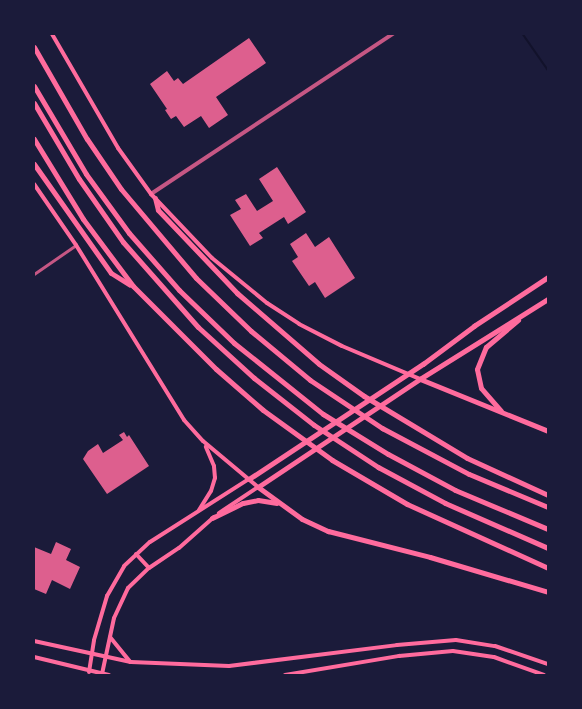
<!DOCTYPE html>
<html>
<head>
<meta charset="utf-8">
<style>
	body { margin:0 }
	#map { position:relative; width:582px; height:709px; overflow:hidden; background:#1b1b3a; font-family:"Exo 2",sans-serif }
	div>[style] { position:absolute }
	.stream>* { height:1.5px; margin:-0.75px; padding:0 0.75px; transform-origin:0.75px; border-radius:0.75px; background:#12122b }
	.building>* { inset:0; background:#dd5f8e }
	.minor>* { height:2.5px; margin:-1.25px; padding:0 1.25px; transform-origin:1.25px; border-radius:1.25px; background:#c65784 }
	.tertiary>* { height:3.5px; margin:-1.75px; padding:0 1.75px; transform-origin:1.75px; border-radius:1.75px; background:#c65784 }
	.secondary>* { height:4px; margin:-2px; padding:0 2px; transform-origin:2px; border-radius:2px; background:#ff6b9d }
	.primary>* { height:4.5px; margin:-2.25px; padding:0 2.25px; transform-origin:2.25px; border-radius:2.25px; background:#ff6b9d }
	.motorway>* { height:5px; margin:-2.5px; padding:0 2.5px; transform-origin:2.5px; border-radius:2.5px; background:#ff6b9d }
	span { translate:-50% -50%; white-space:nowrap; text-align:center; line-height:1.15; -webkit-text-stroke:3.5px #1b1b3a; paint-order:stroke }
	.frame { position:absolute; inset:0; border:35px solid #1b1b3a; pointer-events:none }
</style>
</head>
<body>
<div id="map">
	<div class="stream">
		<div style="left:523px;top:34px;width:44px;rotate:55.2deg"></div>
	</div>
	<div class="building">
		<div style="clip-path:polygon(249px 38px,266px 63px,216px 97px,228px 115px,209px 128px,201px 116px,184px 127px,176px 116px,171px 119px,165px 110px,167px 109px,150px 84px,167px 71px,174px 81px,178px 78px,183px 84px)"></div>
		<div style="clip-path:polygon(277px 167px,306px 212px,288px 224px,284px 217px,259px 233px,263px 238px,250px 246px,230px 215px,241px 209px,235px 200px,246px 194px,257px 211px,273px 201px,259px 179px)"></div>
		<div style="clip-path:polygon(306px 233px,315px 247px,329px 237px,355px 278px,325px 298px,315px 282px,309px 286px,292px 261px,298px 257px,290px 244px)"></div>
		<div style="clip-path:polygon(124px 432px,127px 437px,129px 435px,149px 466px,107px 494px,83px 459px,88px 451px,98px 444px,103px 453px,123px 440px,119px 435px)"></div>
		<div style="clip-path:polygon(56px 542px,71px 549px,66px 560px,80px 567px,70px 589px,52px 580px,46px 594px,34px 589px,34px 547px,51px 554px)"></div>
	</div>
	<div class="minor">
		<div style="left:34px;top:274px;width:51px;rotate:-34.6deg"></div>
	</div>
	<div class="tertiary">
		<div style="left:151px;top:194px;width:290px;rotate:-33.5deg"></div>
	</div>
	<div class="secondary">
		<div style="left:52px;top:34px;width:132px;rotate:59.9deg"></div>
		<div style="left:118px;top:148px;width:57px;rotate:54.3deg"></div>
		<div style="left:151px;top:194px;width:88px;rotate:46.4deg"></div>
		<div style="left:212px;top:258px;width:71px;rotate:39.3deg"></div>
		<div style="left:267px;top:303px;width:38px;rotate:33deg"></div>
		<div style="left:299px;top:324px;width:48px;rotate:27.1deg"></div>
		<div style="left:342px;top:346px;width:85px;rotate:22.9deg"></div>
		<div style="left:34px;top:184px;width:74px;rotate:55.5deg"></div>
		<div style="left:76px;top:245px;width:206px;rotate:58.3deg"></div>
		<div style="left:184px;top:420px;width:28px;rotate:48deg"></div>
		<div style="left:203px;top:441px;width:72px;rotate:39.9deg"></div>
		<div style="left:258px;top:487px;width:47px;rotate:146.3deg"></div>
		<div style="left:199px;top:510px;width:22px;rotate:-58deg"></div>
		<div style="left:211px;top:491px;width:14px;rotate:-73deg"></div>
		<div style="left:215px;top:478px;width:12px;rotate:-95deg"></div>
		<div style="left:214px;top:466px;width:21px;rotate:-113deg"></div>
		<div style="left:136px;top:554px;width:19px;rotate:47deg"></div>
		<div style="left:110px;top:637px;width:32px;rotate:51deg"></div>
		<div style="left:34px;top:641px;width:99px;rotate:12.2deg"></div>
		<div style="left:131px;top:662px;width:98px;rotate:2.3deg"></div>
		<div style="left:229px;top:666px;width:169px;rotate:-7.1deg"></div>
		<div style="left:397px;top:645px;width:59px;rotate:-4.8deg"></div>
		<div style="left:456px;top:640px;width:39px;rotate:9deg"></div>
		<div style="left:495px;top:646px;width:56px;rotate:18.8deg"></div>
		<div style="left:34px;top:657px;width:77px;rotate:13.5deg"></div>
		<div style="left:89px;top:672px;width:32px;rotate:-81deg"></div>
		<div style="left:94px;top:640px;width:46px;rotate:-73.5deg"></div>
		<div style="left:107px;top:596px;width:34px;rotate:-60deg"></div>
		<div style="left:124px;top:566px;width:35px;rotate:-43deg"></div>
		<div style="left:150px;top:542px;width:117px;rotate:-32.5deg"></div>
		<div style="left:102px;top:674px;width:57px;rotate:-77.9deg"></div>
		<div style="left:114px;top:618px;width:33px;rotate:-65deg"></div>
		<div style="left:128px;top:588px;width:29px;rotate:-44deg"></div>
		<div style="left:149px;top:568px;width:36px;rotate:-34deg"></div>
		<div style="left:179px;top:548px;width:47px;rotate:-41.5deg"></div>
		<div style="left:285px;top:675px;width:116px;rotate:-9.5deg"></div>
		<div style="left:399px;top:656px;width:54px;rotate:-5.3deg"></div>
		<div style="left:453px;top:651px;width:41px;rotate:8.3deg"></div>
		<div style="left:494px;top:657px;width:53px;rotate:19.8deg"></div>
	</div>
	<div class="primary">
		<div style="left:249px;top:479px;width:209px;rotate:-33.5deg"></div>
		<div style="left:423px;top:364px;width:64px;rotate:-36.7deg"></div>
		<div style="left:474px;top:326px;width:89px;rotate:-33.5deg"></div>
		<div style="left:258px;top:487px;width:195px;rotate:-33.7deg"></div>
		<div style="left:420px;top:379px;width:151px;rotate:-32deg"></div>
	</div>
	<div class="motorway">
		<div style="left:34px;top:47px;width:106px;rotate:60.1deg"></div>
		<div style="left:87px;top:139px;width:60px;rotate:55.8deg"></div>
		<div style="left:121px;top:189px;width:116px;rotate:49.9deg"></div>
		<div style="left:196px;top:278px;width:76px;rotate:43.9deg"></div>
		<div style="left:251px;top:331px;width:77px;rotate:39.7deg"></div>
		<div style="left:310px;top:380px;width:87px;rotate:33.7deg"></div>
		<div style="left:382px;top:428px;width:98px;rotate:27.9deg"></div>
		<div style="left:469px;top:474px;width:86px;rotate:22.7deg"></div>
		<div style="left:34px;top:86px;width:102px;rotate:59.4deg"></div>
		<div style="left:86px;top:174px;width:73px;rotate:53.9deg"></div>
		<div style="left:129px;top:233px;width:76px;rotate:48.7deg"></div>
		<div style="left:179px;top:290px;width:76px;rotate:43.9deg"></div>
		<div style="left:234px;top:343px;width:114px;rotate:38.6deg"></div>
		<div style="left:323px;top:414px;width:76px;rotate:31.6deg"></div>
		<div style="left:388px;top:454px;width:76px;rotate:28.2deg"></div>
		<div style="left:455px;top:490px;width:101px;rotate:22.8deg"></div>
		<div style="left:34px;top:103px;width:88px;rotate:59.4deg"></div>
		<div style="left:79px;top:179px;width:77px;rotate:55.1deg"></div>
		<div style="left:123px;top:242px;width:113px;rotate:48.6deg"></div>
		<div style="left:198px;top:327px;width:76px;rotate:42.3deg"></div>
		<div style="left:254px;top:378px;width:76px;rotate:38.1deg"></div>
		<div style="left:314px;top:425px;width:77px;rotate:33.3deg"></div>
		<div style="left:378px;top:467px;width:76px;rotate:28.2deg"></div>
		<div style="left:445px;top:503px;width:112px;rotate:23.6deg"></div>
		<div style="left:34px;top:139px;width:94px;rotate:58.5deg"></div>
		<div style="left:83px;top:219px;width:84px;rotate:53.3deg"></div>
		<div style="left:133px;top:286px;width:117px;rotate:45deg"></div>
		<div style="left:216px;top:369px;width:62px;rotate:41.1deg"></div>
		<div style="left:263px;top:410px;width:85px;rotate:35.9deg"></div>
		<div style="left:332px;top:460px;width:87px;rotate:30.4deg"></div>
		<div style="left:407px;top:504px;width:155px;rotate:24.4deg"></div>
		<div style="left:34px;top:164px;width:133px;rotate:54.8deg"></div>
		<div style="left:111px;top:273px;width:22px;rotate:32deg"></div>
		<div style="left:155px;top:198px;width:12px;rotate:76deg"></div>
		<div style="left:158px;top:210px;width:115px;rotate:46.4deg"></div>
		<div style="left:237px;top:293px;width:108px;rotate:40.9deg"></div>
		<div style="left:319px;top:364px;width:55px;rotate:35.4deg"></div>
		<div style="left:364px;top:396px;width:120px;rotate:31deg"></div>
		<div style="left:467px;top:458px;width:89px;rotate:24.6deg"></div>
		<div style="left:420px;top:379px;width:138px;rotate:22.1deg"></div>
		<div style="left:501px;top:411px;width:30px;rotate:-131deg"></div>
		<div style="left:481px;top:388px;width:19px;rotate:-102deg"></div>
		<div style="left:477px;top:369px;width:24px;rotate:-68deg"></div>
		<div style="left:486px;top:347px;width:42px;rotate:-40.2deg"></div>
		<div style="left:258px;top:487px;width:54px;rotate:36deg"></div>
		<div style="left:302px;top:519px;width:29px;rotate:25deg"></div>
		<div style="left:328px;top:531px;width:105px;rotate:14.3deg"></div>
		<div style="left:430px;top:557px;width:123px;rotate:16.5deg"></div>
		<div style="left:212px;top:518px;width:34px;rotate:-26deg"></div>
		<div style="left:243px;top:503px;width:15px;rotate:-11deg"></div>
		<div style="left:258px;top:500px;width:19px;rotate:9deg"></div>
	</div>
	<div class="frame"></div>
</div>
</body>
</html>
